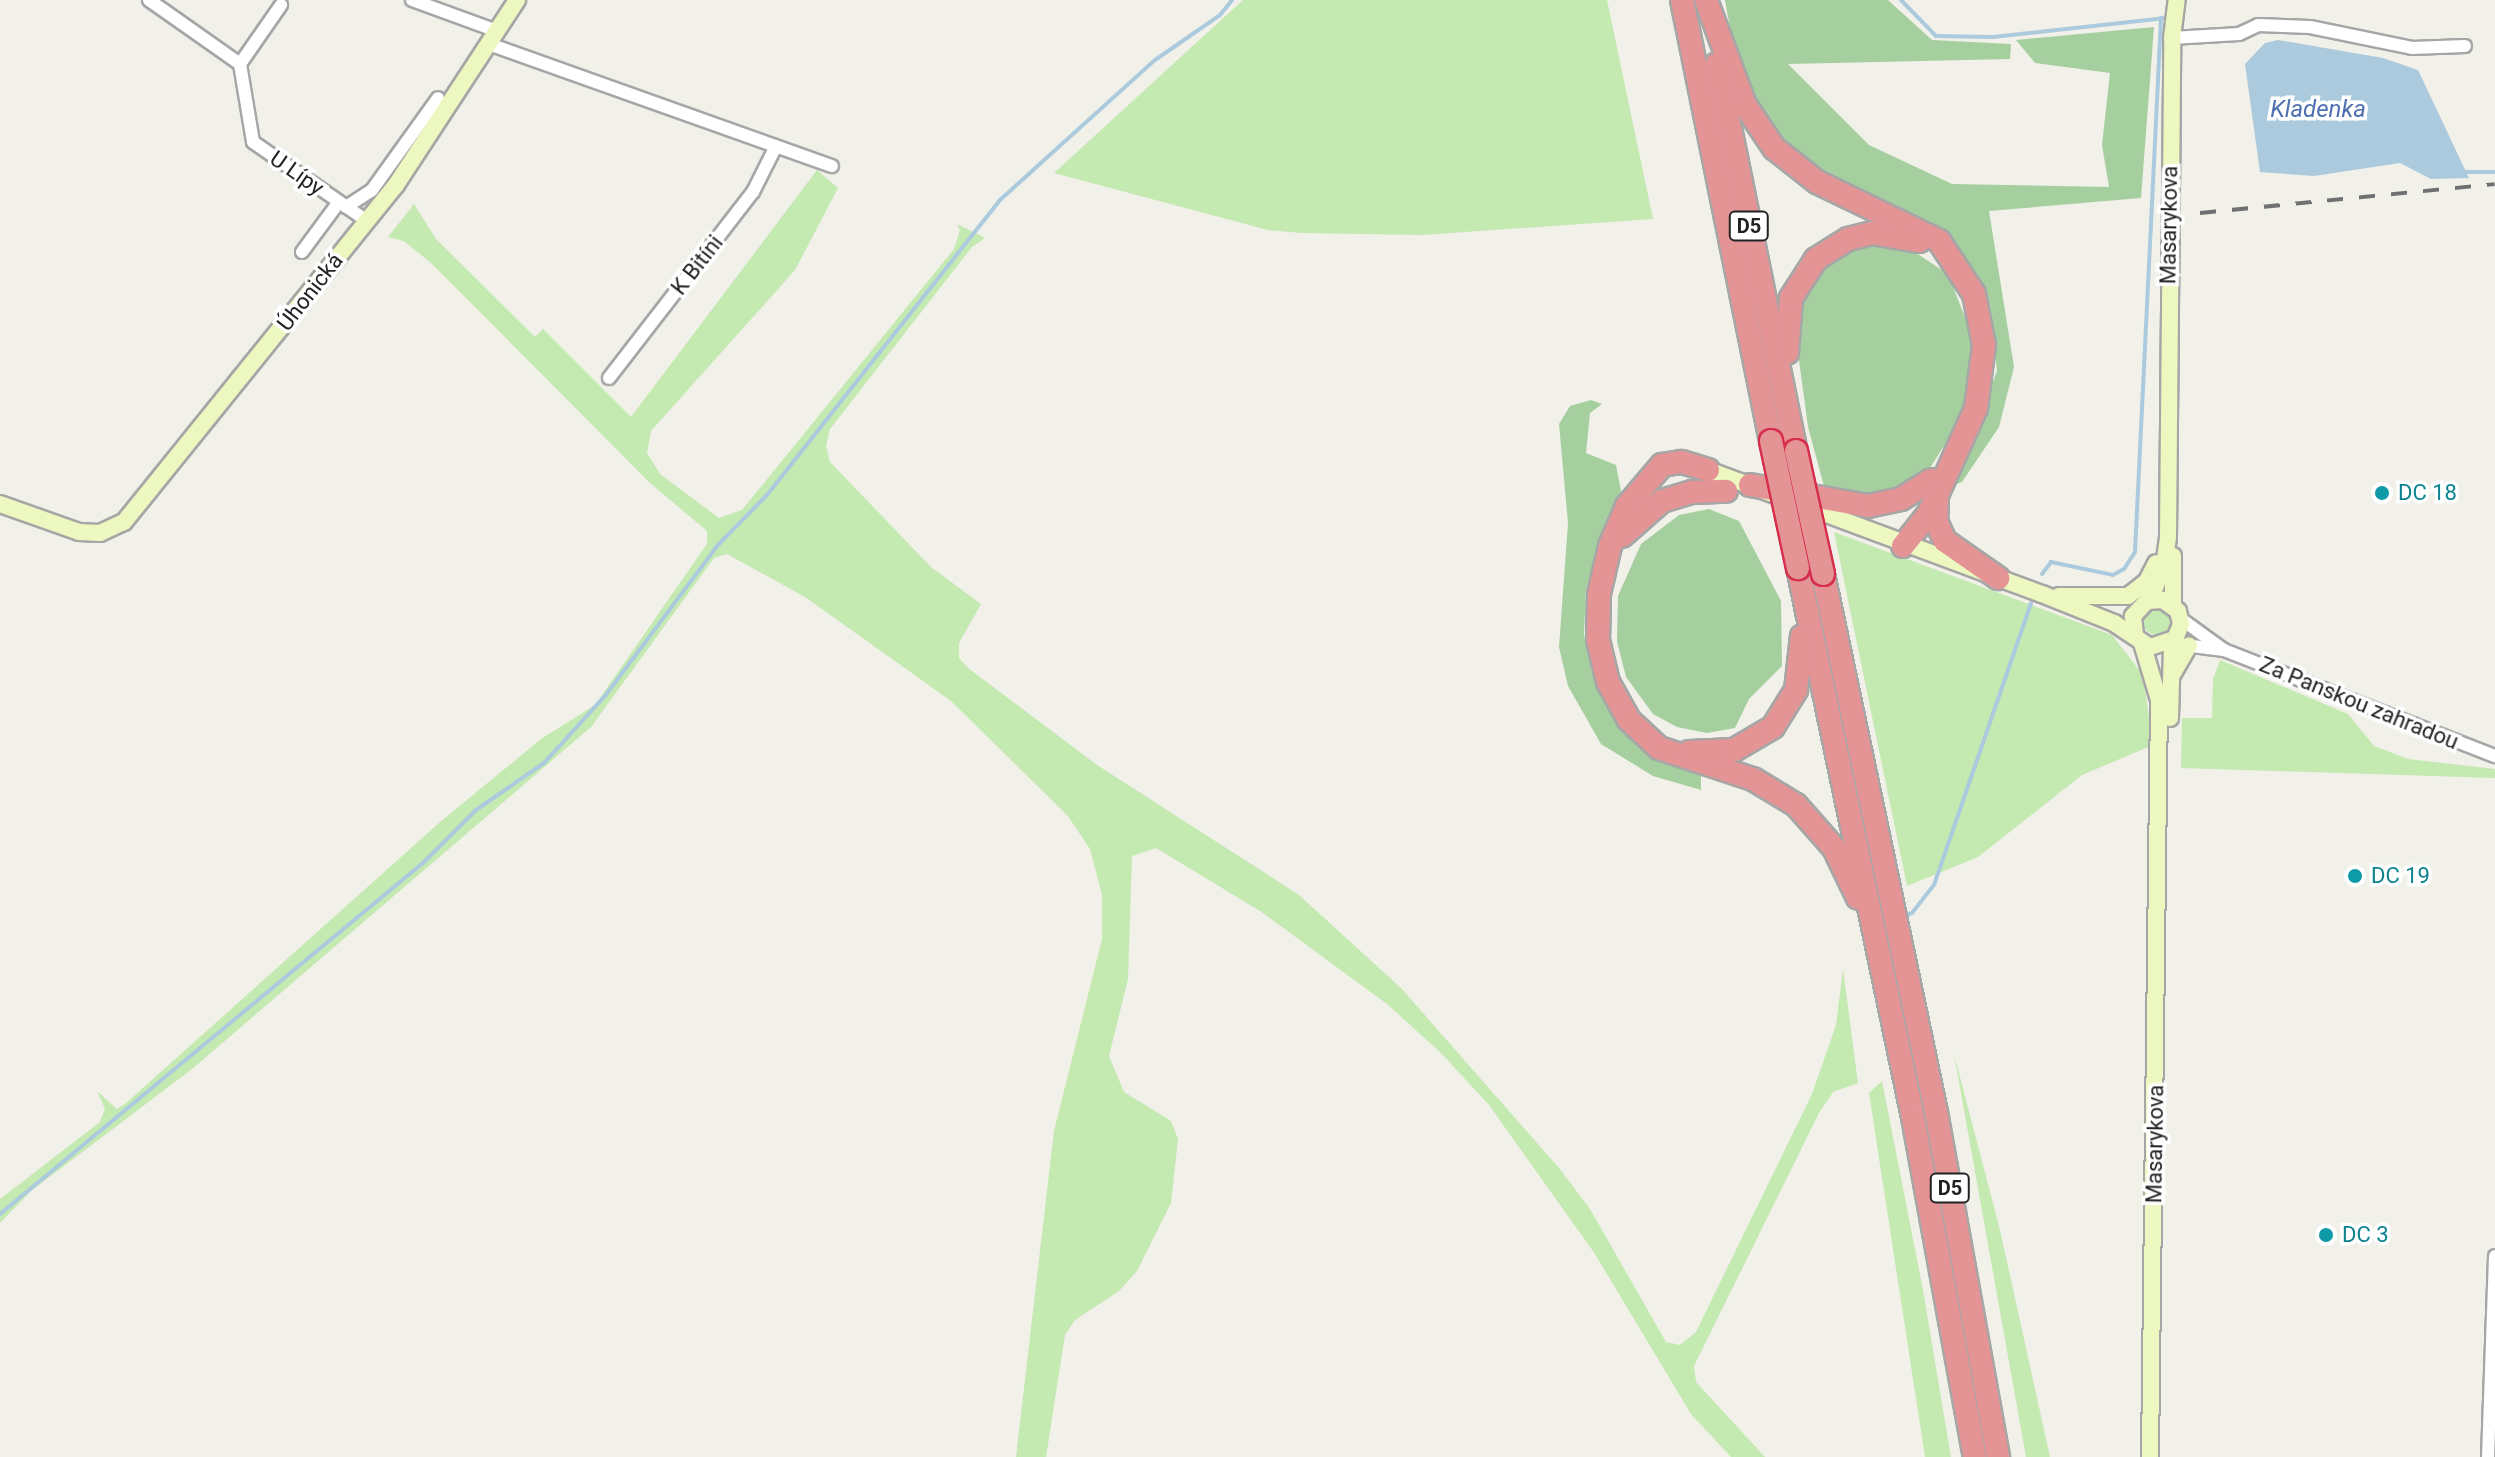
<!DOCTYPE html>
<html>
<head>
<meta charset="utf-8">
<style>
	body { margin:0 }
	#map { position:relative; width:2495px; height:1457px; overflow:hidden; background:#f1f0e9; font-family:Roboto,sans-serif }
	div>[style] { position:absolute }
	.grass>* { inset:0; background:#c4e9b1 }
	.round { border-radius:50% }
	.forest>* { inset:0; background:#a5cf9f }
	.water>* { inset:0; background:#abcadd }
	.stream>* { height:4px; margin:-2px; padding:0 2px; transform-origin:2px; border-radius:2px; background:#abcadd }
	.roads { filter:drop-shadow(2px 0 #a6a6a6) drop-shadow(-2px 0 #a6a6a6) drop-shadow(0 2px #a6a6a6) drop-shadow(0 -2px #a6a6a6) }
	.street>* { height:12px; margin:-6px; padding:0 6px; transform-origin:6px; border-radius:6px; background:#fff }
	.secondary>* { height:16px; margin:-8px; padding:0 8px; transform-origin:8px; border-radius:8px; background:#ecf8c0 }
	.highway>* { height:22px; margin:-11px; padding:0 11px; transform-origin:11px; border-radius:11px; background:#e59496 }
	.rail>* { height:4px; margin-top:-2px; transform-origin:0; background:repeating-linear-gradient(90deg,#707070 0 16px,transparent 0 32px) }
	.bridges { filter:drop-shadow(2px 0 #d72e4d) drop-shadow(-2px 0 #d72e4d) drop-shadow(0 2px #d72e4d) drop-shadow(0 -2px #d72e4d) }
	.highway-bridge>* { height:22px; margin:-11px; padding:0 11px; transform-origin:11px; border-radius:11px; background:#e59496 }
	.dots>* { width:22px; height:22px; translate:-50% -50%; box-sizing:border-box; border:4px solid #fff; border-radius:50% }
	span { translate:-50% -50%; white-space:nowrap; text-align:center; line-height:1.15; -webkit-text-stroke:7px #fff; paint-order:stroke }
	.shield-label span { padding:2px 6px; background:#fff; border:2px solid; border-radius:6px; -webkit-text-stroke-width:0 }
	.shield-label { font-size:20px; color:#222; font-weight:700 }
	.street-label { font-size:22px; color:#222 }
	.culture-label { font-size:22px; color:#0d838f }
	.left { translate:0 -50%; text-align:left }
	.water-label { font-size:24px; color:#4f70b0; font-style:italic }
</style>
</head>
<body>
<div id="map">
	<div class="grass">
		<div style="clip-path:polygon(1243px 0,1607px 0,1653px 219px,1422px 235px,1302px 233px,1268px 230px,1054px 173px)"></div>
		<div style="clip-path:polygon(817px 170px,838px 188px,795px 270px,651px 431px,647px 453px,660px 474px,719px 518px,742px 510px,954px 249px,960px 230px,957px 224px,985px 238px,972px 247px,830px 429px,826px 446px,830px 462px,931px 567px,981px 604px,959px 643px,959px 658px,968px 668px,1097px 765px,1299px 895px,1401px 988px,1559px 1168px,1590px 1209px,1666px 1342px,1680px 1345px,1696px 1332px,1812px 1094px,1836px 1025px,1843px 969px,1858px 1083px,1833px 1092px,1819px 1113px,1694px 1366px,1696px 1382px,1765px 1457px,1731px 1457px,1691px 1414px,1595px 1254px,1489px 1105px,1441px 1053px,1387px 1004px,1260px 911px,1156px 848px,1132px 856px,1128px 979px,1109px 1056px,1124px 1092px,1171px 1121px,1178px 1139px,1171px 1203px,1137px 1271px,1119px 1291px,1075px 1320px,1065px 1335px,1046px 1457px,1016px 1457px,1054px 1131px,1102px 939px,1102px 895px,1090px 849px,1068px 816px,951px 701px,805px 597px,727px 554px,714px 558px,591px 727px,192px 1069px,31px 1191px,0 1223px,0 1199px,100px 1122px,105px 1109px,97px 1091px,117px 1109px,125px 1104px,439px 823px,541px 739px,595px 705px,707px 544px,707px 531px,649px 482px,431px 263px,404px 241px,388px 237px,414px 204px,436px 239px,535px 337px,543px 329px,631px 417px)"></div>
		<div style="clip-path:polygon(1834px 532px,2112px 635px,2143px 675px,2153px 745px,2082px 775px,1978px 857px,1907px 886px)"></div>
		<div class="round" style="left:2143px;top:607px;width:28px;height:28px"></div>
		<div style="clip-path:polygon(2220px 660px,2348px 714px,2374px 746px,2408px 759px,2495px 769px,2495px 778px,2181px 768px,2182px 718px,2212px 718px,2213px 679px)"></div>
		<div style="clip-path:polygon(1954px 1054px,2000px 1230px,2050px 1457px,2026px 1457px)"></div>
		<div style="clip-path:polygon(1882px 1081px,1923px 1290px,1951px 1457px,1925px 1457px,1869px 1093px)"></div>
	</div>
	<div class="forest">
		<div style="clip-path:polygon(1725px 0,1888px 0,1932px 40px,2011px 44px,2010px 59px,1788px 64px,1869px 145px,1952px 184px,2109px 187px,2102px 145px,2110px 73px,2035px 63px,2016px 40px,2154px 27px,2141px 198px,1989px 211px,2014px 367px,1999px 427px,1962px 482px,1952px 486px,1997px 371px,1990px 305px,1976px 275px,1957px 250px,1806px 167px,1771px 133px,1737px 68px)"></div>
		<div style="clip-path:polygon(1863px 245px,1910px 249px,1948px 274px,1972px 335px,1964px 414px,1930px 468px,1886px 497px,1825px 490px,1808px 427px,1793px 316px,1819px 266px)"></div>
		<div style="clip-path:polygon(1591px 400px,1602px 404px,1590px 413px,1586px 453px,1616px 465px,1621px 491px,1586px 588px,1584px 634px,1592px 673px,1611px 715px,1632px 739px,1663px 760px,1701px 772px,1701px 790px,1653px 776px,1601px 744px,1568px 686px,1559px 647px,1568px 523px,1559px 424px,1570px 406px)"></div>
		<div style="clip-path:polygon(1709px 509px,1739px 521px,1781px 601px,1782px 666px,1749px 699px,1735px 728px,1707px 733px,1677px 727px,1653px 714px,1626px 677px,1617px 641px,1618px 596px,1641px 544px,1679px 515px)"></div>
	</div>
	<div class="water">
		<div style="clip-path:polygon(2278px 40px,2383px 58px,2418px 70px,2469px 178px,2431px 179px,2400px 163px,2314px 176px,2260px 172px,2245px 64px,2265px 43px)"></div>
	</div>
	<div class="stream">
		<div style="left:1901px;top:0;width:50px;rotate:45.8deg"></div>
		<div style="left:1936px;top:36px;width:57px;rotate:1deg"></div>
		<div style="left:1993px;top:37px;width:174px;rotate:-6.3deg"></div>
		<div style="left:2465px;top:172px;width:30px"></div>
		<div style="left:2042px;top:574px;width:15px;rotate:-53deg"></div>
		<div style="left:2051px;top:562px;width:63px;rotate:11.8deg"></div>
		<div style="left:2113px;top:575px;width:13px;rotate:-29deg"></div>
		<div style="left:2124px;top:569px;width:20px;rotate:-57deg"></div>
		<div style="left:2135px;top:552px;width:535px;rotate:-87.21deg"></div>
		<div style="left:1902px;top:917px;width:11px;rotate:-22deg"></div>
		<div style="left:1912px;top:913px;width:36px;rotate:-52deg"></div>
		<div style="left:1934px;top:885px;width:298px;rotate:-71deg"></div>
		<div style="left:0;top:1214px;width:550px;rotate:-39.69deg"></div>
		<div style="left:423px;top:863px;width:75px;rotate:-45deg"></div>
		<div style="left:476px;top:810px;width:83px;rotate:-34.7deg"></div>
		<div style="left:544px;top:763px;width:91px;rotate:-47.7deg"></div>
		<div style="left:605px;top:696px;width:189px;rotate:-53.2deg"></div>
		<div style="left:718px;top:545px;width:70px;rotate:-45.6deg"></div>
		<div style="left:767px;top:495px;width:376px;rotate:-51.7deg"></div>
		<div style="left:1000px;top:200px;width:209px;rotate:-42.1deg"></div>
		<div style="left:1155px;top:60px;width:79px;rotate:-34.7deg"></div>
		<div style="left:1220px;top:15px;width:19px;rotate:-51deg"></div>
	</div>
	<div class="roads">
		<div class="street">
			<div style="left:149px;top:0;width:111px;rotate:35.1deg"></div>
			<div style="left:240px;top:64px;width:79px;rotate:80.5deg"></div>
			<div style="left:253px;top:142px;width:139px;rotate:34.7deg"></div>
			<div style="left:412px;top:0;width:90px;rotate:20deg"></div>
			<div style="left:2172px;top:38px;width:67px;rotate:-3.4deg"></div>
			<div style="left:2239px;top:34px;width:21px;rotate:-25deg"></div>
			<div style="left:2258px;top:25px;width:52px;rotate:2.2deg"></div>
			<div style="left:2310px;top:27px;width:104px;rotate:11.6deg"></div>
			<div style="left:2412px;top:48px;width:53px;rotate:-2.2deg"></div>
			<div style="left:489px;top:44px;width:364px;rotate:19.6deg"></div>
			<div style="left:240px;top:64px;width:72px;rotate:-55.2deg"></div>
			<div style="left:346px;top:207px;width:31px;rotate:-33deg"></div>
			<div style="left:372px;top:190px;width:113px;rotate:-54.3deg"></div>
			<div style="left:302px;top:252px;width:62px;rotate:-53.5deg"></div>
			<div style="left:609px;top:378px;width:235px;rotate:-52.3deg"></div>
			<div style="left:753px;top:192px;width:51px;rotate:-63.4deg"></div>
			<div style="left:2181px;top:619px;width:53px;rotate:35.8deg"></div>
			<div style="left:2224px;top:650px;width:291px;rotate:21.4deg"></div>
			<div style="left:2184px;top:645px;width:40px;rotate:7.1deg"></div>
			<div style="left:2488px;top:1457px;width:201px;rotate:-88deg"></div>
		</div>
		<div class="secondary">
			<div style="left:1708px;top:470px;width:356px;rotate:20.4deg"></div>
			<div style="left:2042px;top:594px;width:78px;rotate:21.9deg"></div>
			<div style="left:2114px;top:623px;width:43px;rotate:33.7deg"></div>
			<div style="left:2150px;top:647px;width:26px;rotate:-18deg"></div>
			<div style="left:2175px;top:639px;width:16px;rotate:-68deg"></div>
			<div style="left:2181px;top:624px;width:13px;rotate:-103deg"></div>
			<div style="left:2178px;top:611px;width:19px;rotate:-144deg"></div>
			<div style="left:2163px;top:600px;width:16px;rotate:176deg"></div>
			<div style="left:2147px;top:601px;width:21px;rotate:133deg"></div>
			<div style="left:2133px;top:616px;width:18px;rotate:84deg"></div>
			<div style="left:0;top:504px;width:84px;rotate:19.5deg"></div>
			<div style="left:79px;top:532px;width:21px;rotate:3deg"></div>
			<div style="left:100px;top:533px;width:26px;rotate:-25deg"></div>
			<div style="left:124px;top:522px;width:433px;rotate:-51.1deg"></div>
			<div style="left:396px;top:185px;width:221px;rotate:-56.8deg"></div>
			<div style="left:2173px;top:556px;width:49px;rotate:90deg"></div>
			<div style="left:2059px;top:596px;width:69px"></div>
			<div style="left:2128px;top:596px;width:24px;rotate:-38deg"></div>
			<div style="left:2147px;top:581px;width:20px;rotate:-63deg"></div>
			<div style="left:2150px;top:600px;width:37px;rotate:-68deg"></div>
			<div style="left:2164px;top:566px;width:29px;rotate:-82deg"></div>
			<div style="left:2168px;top:537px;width:499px;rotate:-89.5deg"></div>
			<div style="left:2172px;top:38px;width:38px;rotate:-83deg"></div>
			<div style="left:2142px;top:643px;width:59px;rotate:73.4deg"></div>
			<div style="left:2159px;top:700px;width:757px;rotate:90.68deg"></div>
			<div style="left:2172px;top:675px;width:34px;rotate:-60deg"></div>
			<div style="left:2170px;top:718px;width:72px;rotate:-88.4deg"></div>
		</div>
		<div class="highway">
			<div style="left:1682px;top:0;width:450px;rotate:78.6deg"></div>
			<div style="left:1706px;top:0;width:112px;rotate:69.6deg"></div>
			<div style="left:1745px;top:105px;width:52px;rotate:56deg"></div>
			<div style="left:1774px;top:148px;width:55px;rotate:38.3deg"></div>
			<div style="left:1817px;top:182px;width:136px;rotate:25.8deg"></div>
			<div style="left:1939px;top:241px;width:64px;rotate:56.6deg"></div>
			<div style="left:1974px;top:294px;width:52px;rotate:78.9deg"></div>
			<div style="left:1984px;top:345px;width:64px;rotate:97.2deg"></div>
			<div style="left:1976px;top:408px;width:115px;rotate:114.1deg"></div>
			<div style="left:1929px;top:513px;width:42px;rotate:128.2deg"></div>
			<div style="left:1717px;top:64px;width:395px;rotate:78.5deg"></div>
			<div style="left:1787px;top:353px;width:55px;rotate:-85.8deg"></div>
			<div style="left:1791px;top:298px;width:46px;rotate:-57.3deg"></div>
			<div style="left:1816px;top:259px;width:38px;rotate:-32deg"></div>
			<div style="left:1848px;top:239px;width:25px;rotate:-14deg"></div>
			<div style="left:1872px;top:233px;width:48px;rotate:9.7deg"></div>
			<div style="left:1708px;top:470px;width:28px;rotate:-163deg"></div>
			<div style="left:1681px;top:462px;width:19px;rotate:171deg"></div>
			<div style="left:1662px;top:465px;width:54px;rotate:130.5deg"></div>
			<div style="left:1627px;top:506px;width:43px;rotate:113deg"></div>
			<div style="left:1610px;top:546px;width:49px;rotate:102.9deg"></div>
			<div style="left:1599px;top:594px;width:46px;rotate:91.2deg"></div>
			<div style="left:1598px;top:640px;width:43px;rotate:76.6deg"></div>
			<div style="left:1608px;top:682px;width:43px;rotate:61.1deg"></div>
			<div style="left:1629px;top:720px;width:41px;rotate:43deg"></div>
			<div style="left:1659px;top:748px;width:99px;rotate:18.3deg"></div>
			<div style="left:1753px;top:779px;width:50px;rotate:31.2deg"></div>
			<div style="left:1796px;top:805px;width:57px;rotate:48.5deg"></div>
			<div style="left:1834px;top:848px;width:55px;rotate:64.4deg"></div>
			<div style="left:1750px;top:485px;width:120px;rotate:10.1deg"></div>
			<div style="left:1868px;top:506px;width:34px;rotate:-12deg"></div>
			<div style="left:1901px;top:499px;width:36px;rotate:-32deg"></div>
			<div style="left:1937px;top:498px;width:23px;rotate:92deg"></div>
			<div style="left:1936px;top:521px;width:22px;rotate:66deg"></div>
			<div style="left:1945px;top:541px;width:65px;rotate:34.9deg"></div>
			<div style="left:1622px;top:536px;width:53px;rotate:-41.2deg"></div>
			<div style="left:1662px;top:501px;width:31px;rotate:-17deg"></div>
			<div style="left:1692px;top:492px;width:34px;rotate:-2deg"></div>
			<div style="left:1798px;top:568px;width:561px;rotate:78.17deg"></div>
			<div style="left:1913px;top:1117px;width:346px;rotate:79.7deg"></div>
			<div style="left:1823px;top:574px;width:550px;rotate:78.14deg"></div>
			<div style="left:1936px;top:1112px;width:351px;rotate:79.8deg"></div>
			<div style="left:1689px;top:752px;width:45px;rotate:-2.5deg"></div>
			<div style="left:1734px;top:750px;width:45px;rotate:-30.5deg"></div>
			<div style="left:1773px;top:727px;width:44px;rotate:-58.1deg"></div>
			<div style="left:1796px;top:690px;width:54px;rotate:-83.7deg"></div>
		</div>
	</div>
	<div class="rail">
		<div style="left:2200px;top:213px;width:296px;rotate:-5.6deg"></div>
	</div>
	<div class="bridges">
		<div class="highway-bridge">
			<div style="left:1771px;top:441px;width:130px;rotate:78deg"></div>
			<div style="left:1796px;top:451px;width:126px;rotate:77.6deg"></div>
		</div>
	</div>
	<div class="dots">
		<div style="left:2382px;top:493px;background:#0f9aa8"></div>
		<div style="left:2355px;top:876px;background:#0f9aa8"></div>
		<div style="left:2326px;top:1235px;background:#0f9aa8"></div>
	</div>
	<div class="shield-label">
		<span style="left:1749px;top:226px">D5</span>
		<span style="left:1950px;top:1188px">D5</span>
	</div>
	<div class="street-label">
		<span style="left:297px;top:173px;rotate:35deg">U Lípy</span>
		<span style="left:2169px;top:225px;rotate:-89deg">Masarykova</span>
		<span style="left:697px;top:265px;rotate:-52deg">K Bitíni</span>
		<span style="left:310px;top:292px;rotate:-52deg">Úhonická</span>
		<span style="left:2359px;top:703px;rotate:22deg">Za Panskou zahradou</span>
		<span style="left:2155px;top:1144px;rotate:-89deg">Masarykova</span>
	</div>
	<div class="culture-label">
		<span class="left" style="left:2398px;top:493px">DC 18</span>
		<span class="left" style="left:2371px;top:876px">DC 19</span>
		<span class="left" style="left:2342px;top:1235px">DC 3</span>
	</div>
	<div class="water-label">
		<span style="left:2318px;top:110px">Kladenka</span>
	</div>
</div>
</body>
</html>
